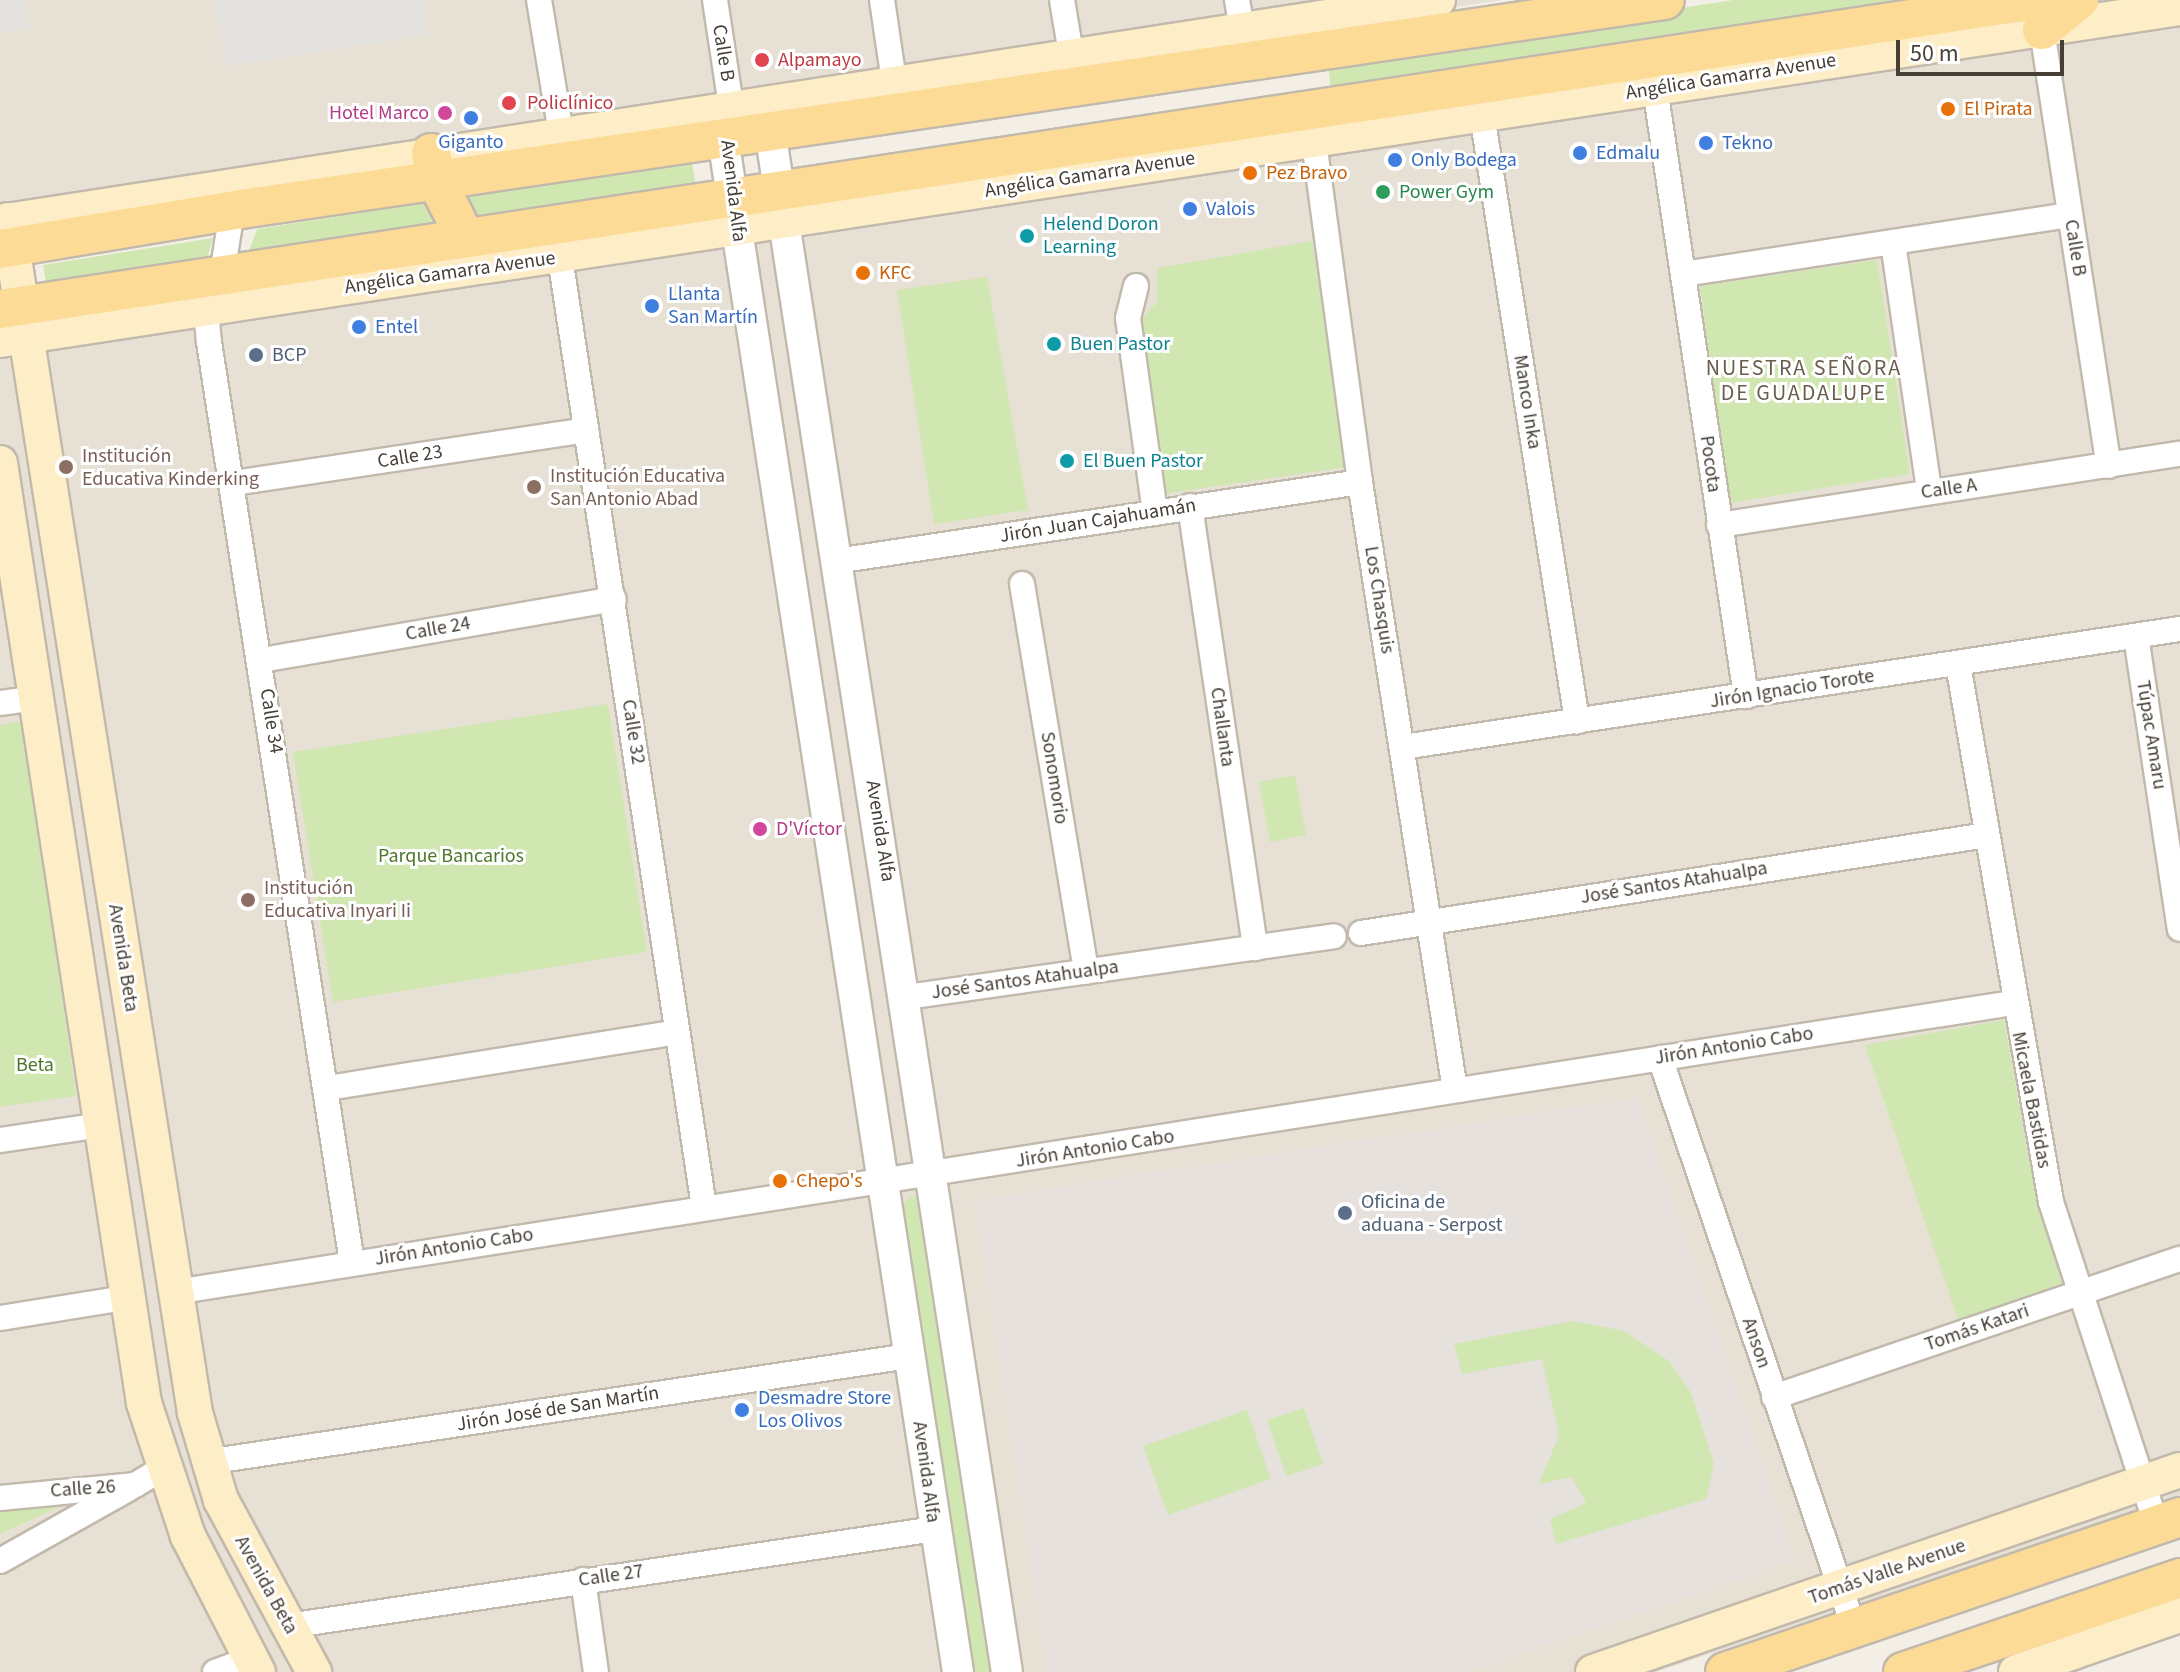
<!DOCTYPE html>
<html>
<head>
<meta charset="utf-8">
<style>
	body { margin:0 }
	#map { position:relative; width:2180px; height:1672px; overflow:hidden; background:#f3efe7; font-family:"Source Sans 3",sans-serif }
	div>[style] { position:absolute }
	.residential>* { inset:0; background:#e7e1d5 }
	.industrial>* { inset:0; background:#e6e1dc }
	.green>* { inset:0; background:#d1e7b1 }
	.parking>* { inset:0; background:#e4e2df }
	.roads { filter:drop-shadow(2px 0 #c2b9ad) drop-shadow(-2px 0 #c2b9ad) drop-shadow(0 2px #c2b9ad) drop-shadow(0 -2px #c2b9ad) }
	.minor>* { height:24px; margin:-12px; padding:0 12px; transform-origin:12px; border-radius:12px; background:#fff }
	.tertiary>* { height:30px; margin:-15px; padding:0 15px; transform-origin:15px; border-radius:15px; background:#fff }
	.secondary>* { height:34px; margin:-17px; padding:0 17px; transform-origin:17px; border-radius:17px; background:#fdeec7 }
	.primary>* { height:38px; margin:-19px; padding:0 19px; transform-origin:19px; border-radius:19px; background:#fcdb97 }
	.dots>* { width:22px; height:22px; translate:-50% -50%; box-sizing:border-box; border:4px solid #fff; border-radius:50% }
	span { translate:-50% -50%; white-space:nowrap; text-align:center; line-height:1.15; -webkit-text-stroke:6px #fff; paint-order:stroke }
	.street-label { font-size:20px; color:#463f36 }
	.health-label { font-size:20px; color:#be3a42 }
	.left { translate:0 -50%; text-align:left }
	.food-label { font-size:20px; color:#c56008 }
	.hotel-label { font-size:20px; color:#b23c85 }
	.right { translate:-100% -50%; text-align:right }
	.shop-label { font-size:20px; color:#366cbe }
	.leisure-label { font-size:20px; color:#27864d }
	.culture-label { font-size:20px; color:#0d838f }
	.service-label { font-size:20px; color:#4e5e75 }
	.education-label { font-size:20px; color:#785e54 }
	.park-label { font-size:20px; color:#4b772a }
	.neighbourhood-label { font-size:22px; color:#695d4e; letter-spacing:2px }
	.scale { position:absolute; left:1896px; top:40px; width:168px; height:36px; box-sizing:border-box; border:4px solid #463f36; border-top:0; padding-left:10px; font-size:24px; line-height:28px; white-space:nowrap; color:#463f36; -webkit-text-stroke:6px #fff; paint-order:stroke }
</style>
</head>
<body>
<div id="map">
	<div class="residential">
		<div style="clip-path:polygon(0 0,1502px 0,0 235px)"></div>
		<div style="clip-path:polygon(2180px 0,2180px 1497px,1656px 1672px,0 1672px,0 331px)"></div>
	</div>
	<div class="industrial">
		<div style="clip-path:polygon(1638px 1098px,1795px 1560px,1468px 1672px,1047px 1672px,975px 1200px)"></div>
	</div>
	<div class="green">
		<div style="clip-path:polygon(1733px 0,1954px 0,1331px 92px,1328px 62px)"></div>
		<div style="clip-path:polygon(692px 162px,696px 187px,247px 256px,257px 229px)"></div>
		<div style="clip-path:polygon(213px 238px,204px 269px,48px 293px,43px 265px)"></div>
		<div style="clip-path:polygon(1312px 241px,1347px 467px,1162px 494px,1138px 323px,1157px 302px,1157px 268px)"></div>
		<div style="clip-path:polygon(1877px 260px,1910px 474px,1729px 503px,1700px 286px)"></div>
		<div style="clip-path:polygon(987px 277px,1028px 510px,934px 524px,897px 290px)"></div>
		<div style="clip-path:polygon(608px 704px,647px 952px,333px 1002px,293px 752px)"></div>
		<div style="clip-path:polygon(23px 721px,76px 1096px,0 1107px,0 725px)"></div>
		<div style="clip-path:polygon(1295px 775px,1306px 835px,1270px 842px,1259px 782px)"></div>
		<div style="clip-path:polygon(2004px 1020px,2030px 1167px,2062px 1285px,1958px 1320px,1865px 1045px)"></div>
		<div style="clip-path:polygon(913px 1196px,922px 1201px,998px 1672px,966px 1672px,899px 1207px)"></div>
		<div style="clip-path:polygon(1573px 1321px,1624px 1331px,1669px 1361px,1691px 1393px,1714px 1463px,1706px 1499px,1556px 1544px,1550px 1519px,1586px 1503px,1572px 1477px,1539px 1484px,1559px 1435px,1542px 1359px,1462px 1374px,1454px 1344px)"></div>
		<div style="clip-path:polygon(1304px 1408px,1323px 1464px,1286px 1476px,1267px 1420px)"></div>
		<div style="clip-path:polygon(1247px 1410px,1271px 1479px,1168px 1515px,1143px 1446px)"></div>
		<div style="clip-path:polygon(74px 1500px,0 1534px,0 1512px)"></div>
	</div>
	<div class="parking">
		<div style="clip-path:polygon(0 0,26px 0,30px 28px,0 32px)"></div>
		<div style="clip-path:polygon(215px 0,423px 0,428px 35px,225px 66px)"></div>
	</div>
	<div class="roads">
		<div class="minor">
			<div style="left:539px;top:0;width:135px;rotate:80.6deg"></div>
			<div style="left:715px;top:0;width:107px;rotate:81.4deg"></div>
			<div style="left:882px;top:0;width:82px;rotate:81.6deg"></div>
			<div style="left:1062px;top:0;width:55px;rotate:80.5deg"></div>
			<div style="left:1237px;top:0;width:29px;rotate:80deg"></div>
			<div style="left:2042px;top:30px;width:441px;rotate:81.3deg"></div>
			<div style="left:1655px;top:88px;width:615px;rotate:81.49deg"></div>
			<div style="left:1480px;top:102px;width:627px;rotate:81.09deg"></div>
			<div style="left:1312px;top:127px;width:358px;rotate:82.3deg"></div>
			<div style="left:1360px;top:482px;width:615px;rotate:81.12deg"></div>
			<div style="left:234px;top:198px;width:78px;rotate:98.9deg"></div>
			<div style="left:222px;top:275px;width:38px;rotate:115deg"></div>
			<div style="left:206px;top:309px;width:33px;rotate:85deg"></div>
			<div style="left:209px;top:342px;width:932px;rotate:81.17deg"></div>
			<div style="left:1893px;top:243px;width:251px;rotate:81.7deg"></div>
			<div style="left:560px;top:257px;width:961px;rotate:81.38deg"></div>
			<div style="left:1683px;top:274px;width:391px;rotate:-8.7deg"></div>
			<div style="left:1136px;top:286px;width:33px;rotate:104deg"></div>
			<div style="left:1128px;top:318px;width:197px;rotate:82.1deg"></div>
			<div style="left:233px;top:483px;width:357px;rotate:-8.5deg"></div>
			<div style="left:1190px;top:506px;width:447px;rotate:81.6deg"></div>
			<div style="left:1719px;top:525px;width:466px;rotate:-8.8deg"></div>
			<div style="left:836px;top:561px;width:530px;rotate:-8.57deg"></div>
			<div style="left:1022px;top:584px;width:393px;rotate:80.6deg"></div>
			<div style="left:2136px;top:636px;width:296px;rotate:81.5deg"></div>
			<div style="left:262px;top:660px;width:357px;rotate:-9.8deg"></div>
			<div style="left:1958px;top:664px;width:546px;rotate:80.19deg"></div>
			<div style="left:2051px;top:1202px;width:339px;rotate:71.9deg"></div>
			<div style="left:0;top:703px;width:34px;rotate:-8deg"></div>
			<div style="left:1403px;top:747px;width:786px;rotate:-8.64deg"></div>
			<div style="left:1361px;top:933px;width:634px;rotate:-8.9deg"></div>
			<div style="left:907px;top:997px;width:431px;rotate:-8.1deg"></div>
			<div style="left:1660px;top:1058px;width:602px;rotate:71.2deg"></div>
			<div style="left:328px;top:1088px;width:353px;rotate:-9.1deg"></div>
			<div style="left:0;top:1140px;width:101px;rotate:-8.5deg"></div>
			<div style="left:175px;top:1292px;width:1861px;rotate:-8.94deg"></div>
			<div style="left:0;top:1318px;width:127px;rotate:-9.1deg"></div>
			<div style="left:1774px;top:1397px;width:429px;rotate:-18.8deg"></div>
			<div style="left:207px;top:1462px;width:710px;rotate:-8.59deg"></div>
			<div style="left:0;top:1498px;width:136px;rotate:-5.5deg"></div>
			<div style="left:135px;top:1485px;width:31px;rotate:-31deg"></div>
			<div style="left:0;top:1561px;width:149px;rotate:-29.3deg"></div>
			<div style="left:583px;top:1580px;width:93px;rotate:82deg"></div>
			<div style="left:288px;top:1626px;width:654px;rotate:-8.53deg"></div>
			<div style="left:215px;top:1672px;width:38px;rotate:-20deg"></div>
		</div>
		<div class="tertiary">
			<div style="left:958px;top:1672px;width:1552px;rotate:-98.71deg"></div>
			<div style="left:723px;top:138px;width:33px;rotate:-76deg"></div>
			<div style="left:731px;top:106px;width:46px;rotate:32.7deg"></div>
			<div style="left:770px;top:131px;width:1559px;rotate:81.26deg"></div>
		</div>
		<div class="secondary">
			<div style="left:8px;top:220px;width:1208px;rotate:81.09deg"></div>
			<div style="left:195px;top:1413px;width:91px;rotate:73.4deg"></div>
			<div style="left:221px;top:1500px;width:196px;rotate:61.6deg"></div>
			<div style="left:0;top:222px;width:1455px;rotate:-8.78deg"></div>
			<div style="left:0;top:340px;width:2205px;rotate:-8.66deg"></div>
			<div style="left:0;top:463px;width:951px;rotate:81.29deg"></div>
			<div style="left:144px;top:1403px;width:140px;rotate:71.7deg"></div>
			<div style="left:188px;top:1536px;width:153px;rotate:62.8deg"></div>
			<div style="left:1593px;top:1672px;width:621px;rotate:-18.99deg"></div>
			<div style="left:2016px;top:1672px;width:174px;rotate:-19.2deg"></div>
		</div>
		<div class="primary">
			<div style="left:2042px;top:30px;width:48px;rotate:-39deg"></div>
			<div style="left:431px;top:153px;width:30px;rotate:78deg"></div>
			<div style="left:437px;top:182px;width:62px;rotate:63deg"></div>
			<div style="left:0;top:249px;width:244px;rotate:-9.4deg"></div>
			<div style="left:241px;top:209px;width:1439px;rotate:-8.35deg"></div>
			<div style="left:0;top:309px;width:2059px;rotate:-8.63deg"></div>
			<div style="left:1725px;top:1672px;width:481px;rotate:-18.8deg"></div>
			<div style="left:1903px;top:1672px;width:293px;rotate:-18.7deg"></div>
		</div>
	</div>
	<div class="dots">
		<div style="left:762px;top:60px;background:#e0444e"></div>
		<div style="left:509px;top:103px;background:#e0444e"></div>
		<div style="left:1948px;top:109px;background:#e8710a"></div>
		<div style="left:445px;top:113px;background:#d1479c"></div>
		<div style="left:471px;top:118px;background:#3f7fe0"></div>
		<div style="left:1706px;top:143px;background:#3f7fe0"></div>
		<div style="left:1580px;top:153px;background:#3f7fe0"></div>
		<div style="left:1395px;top:160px;background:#3f7fe0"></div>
		<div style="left:1250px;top:173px;background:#e8710a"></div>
		<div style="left:1383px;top:192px;background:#2e9e5b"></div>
		<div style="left:1190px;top:209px;background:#3f7fe0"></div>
		<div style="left:1027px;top:236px;background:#0f9aa8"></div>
		<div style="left:863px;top:273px;background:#e8710a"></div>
		<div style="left:652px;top:306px;background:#3f7fe0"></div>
		<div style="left:359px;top:327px;background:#3f7fe0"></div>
		<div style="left:1054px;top:344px;background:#0f9aa8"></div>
		<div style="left:256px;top:355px;background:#5c6f8a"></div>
		<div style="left:1067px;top:461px;background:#0f9aa8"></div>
		<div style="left:66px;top:467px;background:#8d6e63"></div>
		<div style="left:534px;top:487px;background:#8d6e63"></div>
		<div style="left:760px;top:829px;background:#d1479c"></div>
		<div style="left:248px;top:900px;background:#8d6e63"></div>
		<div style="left:780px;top:1181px;background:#e8710a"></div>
		<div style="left:1345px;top:1213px;background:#5c6f8a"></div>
		<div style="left:742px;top:1410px;background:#3f7fe0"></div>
	</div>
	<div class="street-label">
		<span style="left:723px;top:53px;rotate:81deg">Calle B</span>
		<span style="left:1731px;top:77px;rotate:-9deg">Angélica Gamarra Avenue</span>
		<span style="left:1090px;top:175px;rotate:-9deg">Angélica Gamarra Avenue</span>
		<span style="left:733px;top:191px;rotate:83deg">Avenida Alfa</span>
		<span style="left:2075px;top:248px;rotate:81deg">Calle B</span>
		<span style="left:450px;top:273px;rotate:-8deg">Angélica Gamarra Avenue</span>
		<span style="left:1527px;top:402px;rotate:81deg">Manco Inka</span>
		<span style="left:410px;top:457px;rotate:-9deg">Calle 23</span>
		<span style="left:1710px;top:464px;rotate:82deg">Pocota</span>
		<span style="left:1949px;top:489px;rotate:-8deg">Calle A</span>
		<span style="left:1098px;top:521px;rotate:-9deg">Jirón Juan Cajahuamán</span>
		<span style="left:1379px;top:600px;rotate:81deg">Los Chasquis</span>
		<span style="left:438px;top:629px;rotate:-10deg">Calle 24</span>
		<span style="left:1792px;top:689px;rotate:-9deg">Jirón Ignacio Torote</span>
		<span style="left:271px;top:721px;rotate:81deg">Calle 34</span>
		<span style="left:1222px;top:727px;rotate:82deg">Challanta</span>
		<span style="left:633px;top:732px;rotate:81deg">Calle 32</span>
		<span style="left:2151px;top:735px;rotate:81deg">Túpac Amaru</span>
		<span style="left:1054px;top:778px;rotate:81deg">Sonomorio</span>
		<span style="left:880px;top:831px;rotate:81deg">Avenida Alfa</span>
		<span style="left:1674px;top:883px;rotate:-9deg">José Santos Atahualpa</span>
		<span style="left:123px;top:958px;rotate:81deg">Avenida Beta</span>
		<span style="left:1025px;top:980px;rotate:-8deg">José Santos Atahualpa</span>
		<span style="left:1734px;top:1046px;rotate:-9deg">Jirón Antonio Cabo</span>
		<span style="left:2031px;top:1100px;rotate:79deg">Micaela Bastidas</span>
		<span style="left:1095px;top:1149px;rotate:-9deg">Jirón Antonio Cabo</span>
		<span style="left:454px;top:1247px;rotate:-9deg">Jirón Antonio Cabo</span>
		<span style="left:1977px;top:1328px;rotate:-19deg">Tomás Katari</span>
		<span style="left:1756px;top:1343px;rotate:71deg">Anson</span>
		<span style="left:558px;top:1409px;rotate:-9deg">Jirón José de San Martín</span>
		<span style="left:926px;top:1472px;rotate:82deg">Avenida Alfa</span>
		<span style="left:83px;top:1489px;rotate:-4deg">Calle 26</span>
		<span style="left:1887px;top:1572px;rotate:-19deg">Tomás Valle Avenue</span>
		<span style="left:611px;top:1576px;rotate:-8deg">Calle 27</span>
		<span style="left:266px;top:1585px;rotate:61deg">Avenida Beta</span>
	</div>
	<div class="health-label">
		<span class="left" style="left:778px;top:60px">Alpamayo</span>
		<span class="left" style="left:527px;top:103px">Policlínico</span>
	</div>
	<div class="food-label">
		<span class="left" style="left:1964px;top:109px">El Pirata</span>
		<span class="left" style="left:1266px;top:173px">Pez Bravo</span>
		<span class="left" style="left:879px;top:273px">KFC</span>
		<span class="left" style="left:796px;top:1181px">Chepo's</span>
	</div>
	<div class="hotel-label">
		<span class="right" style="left:429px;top:113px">Hotel Marco</span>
		<span class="left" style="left:776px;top:829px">D'Víctor</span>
	</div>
	<div class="shop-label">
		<span style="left:471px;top:142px">Giganto</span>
		<span class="left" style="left:1722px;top:143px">Tekno</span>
		<span class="left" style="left:1596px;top:153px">Edmalu</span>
		<span class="left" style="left:1411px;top:160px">Only Bodega</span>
		<span class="left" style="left:1206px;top:209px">Valois</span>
		<span class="left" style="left:668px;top:306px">Llanta<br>San Martín</span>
		<span class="left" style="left:375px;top:327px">Entel</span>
		<span class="left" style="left:758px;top:1410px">Desmadre Store<br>Los Olivos</span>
	</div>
	<div class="leisure-label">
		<span class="left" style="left:1399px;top:192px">Power Gym</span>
	</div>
	<div class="culture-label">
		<span class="left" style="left:1043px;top:236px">Helend Doron<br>Learning</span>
		<span class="left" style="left:1070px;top:344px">Buen Pastor</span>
		<span class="left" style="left:1083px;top:461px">El Buen Pastor</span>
	</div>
	<div class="service-label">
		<span class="left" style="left:272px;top:355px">BCP</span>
		<span class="left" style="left:1361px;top:1214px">Oficina de<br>aduana - Serpost</span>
	</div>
	<div class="education-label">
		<span class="left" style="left:82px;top:468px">Institución<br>Educativa Kinderking</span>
		<span class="left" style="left:550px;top:488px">Institución Educativa<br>San Antonio Abad</span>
		<span class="left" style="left:264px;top:900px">Institución<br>Educativa Inyari Ii</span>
	</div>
	<div class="park-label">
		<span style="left:451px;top:856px">Parque Bancarios</span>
		<span style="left:35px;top:1065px">Beta</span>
	</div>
	<div class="neighbourhood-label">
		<span style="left:1804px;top:381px">NUESTRA SEÑORA<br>DE GUADALUPE</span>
	</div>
	<div class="scale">50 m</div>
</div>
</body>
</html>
